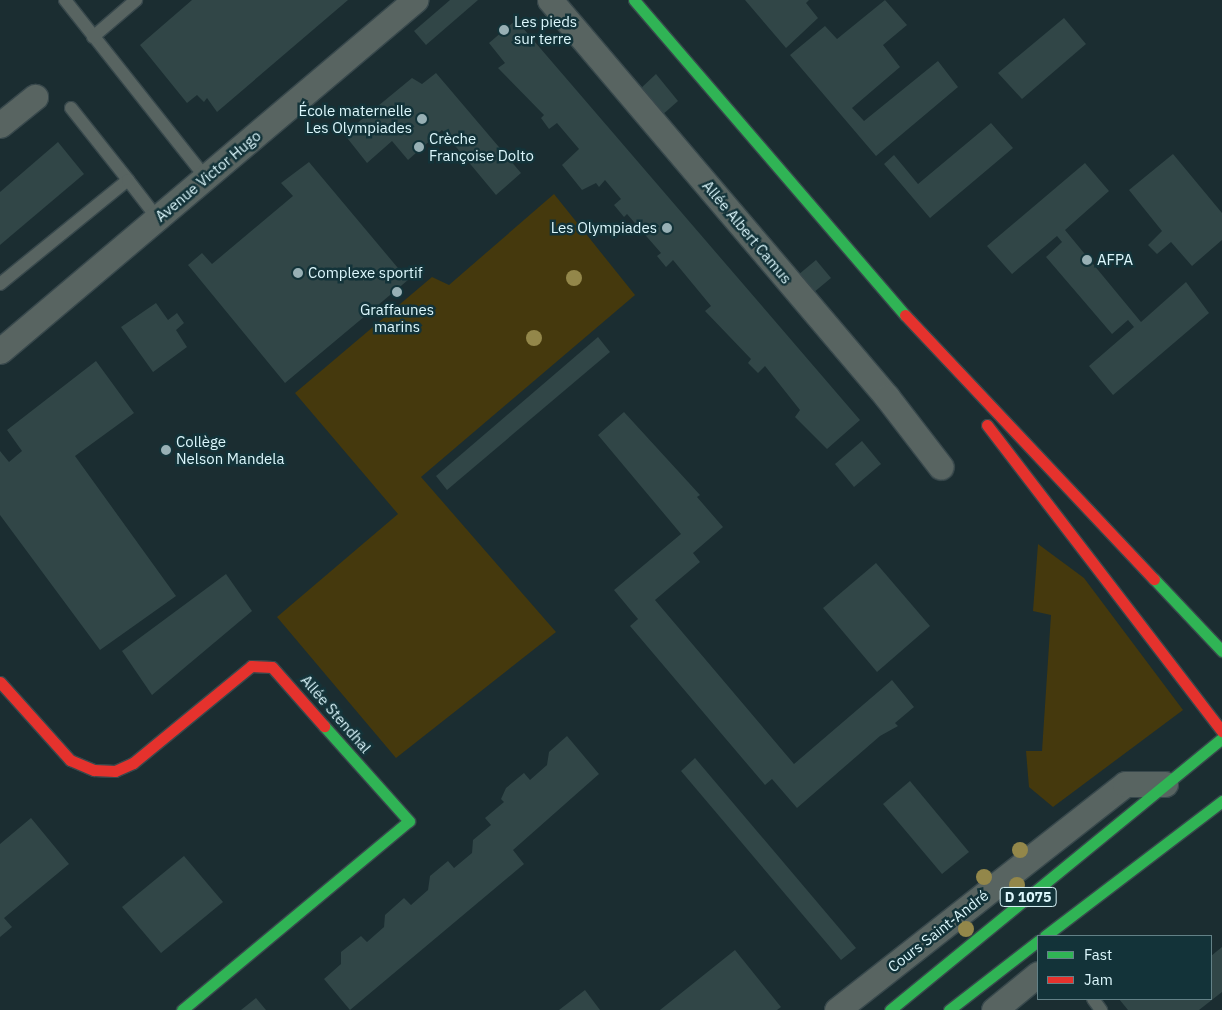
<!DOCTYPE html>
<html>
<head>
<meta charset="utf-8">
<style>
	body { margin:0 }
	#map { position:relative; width:1222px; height:1010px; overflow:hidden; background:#1b2d31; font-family:"IBM Plex Sans",sans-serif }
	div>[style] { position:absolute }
	.green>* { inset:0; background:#45390d }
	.building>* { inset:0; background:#314647 }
	.roads { filter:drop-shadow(1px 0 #38484c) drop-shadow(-1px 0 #38484c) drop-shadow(0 1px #38484c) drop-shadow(0 -1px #38484c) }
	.lane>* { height:12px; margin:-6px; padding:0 6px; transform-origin:6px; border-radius:6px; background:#586461 }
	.street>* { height:25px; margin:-12.5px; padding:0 12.5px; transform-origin:12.5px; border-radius:12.5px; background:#586461 }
	.fast>* { height:11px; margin:-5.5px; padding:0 5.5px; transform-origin:5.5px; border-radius:5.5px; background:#30b455 }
	.jam>* { height:11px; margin:-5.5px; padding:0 5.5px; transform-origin:5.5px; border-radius:5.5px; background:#e5322d }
	.trees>* { width:16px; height:16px; margin:-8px; border-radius:50%; background:#93874a }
	.dots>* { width:14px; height:14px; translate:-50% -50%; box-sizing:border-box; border:2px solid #133339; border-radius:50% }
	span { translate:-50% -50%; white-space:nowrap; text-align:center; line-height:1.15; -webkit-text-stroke:5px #133339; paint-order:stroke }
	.shield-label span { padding:1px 4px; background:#133339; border:1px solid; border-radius:4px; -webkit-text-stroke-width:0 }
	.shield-label { font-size:14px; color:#dcf7fc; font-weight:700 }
	.poi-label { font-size:15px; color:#dcf7fc }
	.left { translate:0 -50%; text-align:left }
	.right { translate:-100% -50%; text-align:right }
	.street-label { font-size:15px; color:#dcf7fc }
	.legend { position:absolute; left:1037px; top:935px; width:175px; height:65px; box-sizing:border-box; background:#133339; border:1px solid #638187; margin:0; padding:6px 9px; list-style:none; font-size:15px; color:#dcf7fc }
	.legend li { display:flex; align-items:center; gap:10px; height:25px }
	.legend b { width:25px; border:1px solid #638187 }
</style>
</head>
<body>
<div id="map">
	<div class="green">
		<div style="clip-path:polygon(554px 194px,635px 295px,421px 477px,556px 632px,396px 758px,277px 617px,398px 514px,295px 393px,432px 277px,449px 285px)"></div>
		<div style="clip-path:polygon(1038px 544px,1084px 578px,1183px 710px,1053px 807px,1029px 787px,1026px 751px,1042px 751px,1051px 615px,1033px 611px)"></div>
	</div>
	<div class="building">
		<div style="clip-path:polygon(192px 0,348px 0,217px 112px,207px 98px,204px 102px,197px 95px,187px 103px,140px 45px)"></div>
		<div style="clip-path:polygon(450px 0,478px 0,426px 45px,414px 31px)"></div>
		<div style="clip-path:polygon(745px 0,809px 0,806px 3px,818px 18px,786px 48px)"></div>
		<div style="clip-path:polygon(885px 0,907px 25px,883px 45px,900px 67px,852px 108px,864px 121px,938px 61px,958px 87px,876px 156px,790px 55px,825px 26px,837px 39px)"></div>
		<div style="clip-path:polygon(1064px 18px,1086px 44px,1022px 99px,998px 73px)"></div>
		<div style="clip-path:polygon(516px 20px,860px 420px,827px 449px,795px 417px,800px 410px,765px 366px,758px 373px,748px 363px,751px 359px,705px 311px,711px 306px,673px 260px,666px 267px,657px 256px,661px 253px,627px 214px,624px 217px,614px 205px,621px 199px,605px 180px,599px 187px,596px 183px,582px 190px,562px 165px,579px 149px,557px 123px,549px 129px,541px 118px,544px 115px,498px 68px,505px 63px,489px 43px)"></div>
		<div style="clip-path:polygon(436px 73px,521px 173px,496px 195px,442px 130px,408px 160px,392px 141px,367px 163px,344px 134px,412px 78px,422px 84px)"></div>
		<div style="clip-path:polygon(656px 74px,678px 101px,661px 116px,639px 90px)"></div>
		<div style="clip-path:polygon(991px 123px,1013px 148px,930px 218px,884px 164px,894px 155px,918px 184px)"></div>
		<div style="clip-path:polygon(58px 142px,84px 174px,0 245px,0 192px)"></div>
		<div style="clip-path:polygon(1173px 154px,1222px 213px,1222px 240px,1192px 266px,1171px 242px,1157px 254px,1148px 245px,1162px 231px,1129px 190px)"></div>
		<div style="clip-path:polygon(309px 162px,408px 280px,285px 383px,188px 265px,202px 253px,212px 264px,293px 196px,281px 183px)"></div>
		<div style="clip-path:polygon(1085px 163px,1109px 191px,1065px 230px,1141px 322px,1186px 282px,1209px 313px,1113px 395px,1089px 366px,1134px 327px,1128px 320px,1112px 334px,1046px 257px,1062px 242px,1057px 236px,1012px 274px,987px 246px)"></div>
		<div style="clip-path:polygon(816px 260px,831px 278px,813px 293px,798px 275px)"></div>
		<div style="clip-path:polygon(156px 303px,168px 320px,177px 313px,184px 323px,176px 330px,187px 347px,153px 372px,121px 327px)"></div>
		<div style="clip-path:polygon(598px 337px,610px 352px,447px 490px,436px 476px)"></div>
		<div style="clip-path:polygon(96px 361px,134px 413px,75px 456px,176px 596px,100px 650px,0 515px,0 451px,9px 462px,22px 451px,7px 430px)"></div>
		<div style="clip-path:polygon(624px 412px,700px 495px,697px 497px,723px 527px,693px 553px,700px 562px,655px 600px,794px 764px,892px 680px,914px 707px,895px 723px,898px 726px,880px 736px,797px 808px,772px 779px,765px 785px,630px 626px,638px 619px,614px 590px,681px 534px,598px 435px)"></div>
		<div style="clip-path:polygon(862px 441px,881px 464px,854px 487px,835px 464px)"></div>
		<div style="clip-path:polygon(876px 563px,930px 626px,877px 672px,823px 608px)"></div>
		<div style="clip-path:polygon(226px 574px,252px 611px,152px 695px,122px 651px)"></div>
		<div style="clip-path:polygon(567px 736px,599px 774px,513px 850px,524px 864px,350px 1010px,324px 979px,341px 964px,341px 952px,361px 936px,367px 942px,384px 927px,385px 915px,404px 898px,411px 905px,428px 890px,430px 876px,448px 861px,454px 868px,472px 853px,473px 840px,491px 825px,485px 818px,504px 802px,501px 799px,506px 788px,524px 773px,530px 780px,547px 765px,549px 752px)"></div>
		<div style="clip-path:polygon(695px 758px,856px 948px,841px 960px,681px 771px)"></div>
		<div style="clip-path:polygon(910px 781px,969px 852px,942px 874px,883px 804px)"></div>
		<div style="clip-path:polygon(31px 818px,69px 864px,4px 918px,12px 927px,0 937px,0 844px)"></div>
		<div style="clip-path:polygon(184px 856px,223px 902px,161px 953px,122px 907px)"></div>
		<div style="clip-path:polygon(1222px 947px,1222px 992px,1199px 1010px,1128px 1010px,1119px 999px,1211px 999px,1211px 956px)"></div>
		<div style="clip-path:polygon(735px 950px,781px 1007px,777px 1010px,660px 1010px)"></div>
		<div style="clip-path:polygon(585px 990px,600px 1010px,559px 1010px)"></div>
		<div style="clip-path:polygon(256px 998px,266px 1010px,241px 1010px)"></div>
	</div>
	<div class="roads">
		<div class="lane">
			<div style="left:65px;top:0;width:227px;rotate:51.6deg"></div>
			<div style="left:93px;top:37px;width:57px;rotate:-40.7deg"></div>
			<div style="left:71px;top:108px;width:92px;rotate:51.6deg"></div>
			<div style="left:0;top:284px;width:165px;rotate:-39.1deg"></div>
			<div style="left:128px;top:180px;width:49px;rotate:52.4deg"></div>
			<div style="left:1093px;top:999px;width:14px;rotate:54deg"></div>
		</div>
		<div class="street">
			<div style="left:550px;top:0;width:521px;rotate:49.67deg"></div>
			<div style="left:887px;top:397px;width:88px;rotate:52.4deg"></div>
			<div style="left:0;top:125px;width:45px;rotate:-38.7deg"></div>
			<div style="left:0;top:351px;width:544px;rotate:-40.22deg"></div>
			<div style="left:837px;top:1010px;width:366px;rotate:-38.1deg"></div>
			<div style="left:1125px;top:784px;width:40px"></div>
			<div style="left:994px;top:1010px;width:57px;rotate:-39.3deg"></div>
		</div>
		<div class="fast">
			<div style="left:634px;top:0;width:416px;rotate:49.3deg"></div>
			<div style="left:1154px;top:579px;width:99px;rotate:46.6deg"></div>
			<div style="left:1045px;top:936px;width:223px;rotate:-37.3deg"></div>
			<div style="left:182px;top:1010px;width:295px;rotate:-39.8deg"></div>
			<div style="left:409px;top:821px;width:127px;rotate:-131.8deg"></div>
			<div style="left:890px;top:1010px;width:429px;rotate:-39.3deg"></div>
			<div style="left:949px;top:1010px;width:113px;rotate:-37.8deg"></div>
		</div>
		<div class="jam">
			<div style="left:905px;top:315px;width:363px;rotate:46.7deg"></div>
			<div style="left:987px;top:425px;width:386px;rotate:52.5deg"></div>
			<div style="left:0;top:682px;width:105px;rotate:48.1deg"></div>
			<div style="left:70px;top:760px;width:26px;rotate:23deg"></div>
			<div style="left:94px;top:770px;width:21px;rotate:3deg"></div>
			<div style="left:115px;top:771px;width:20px;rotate:-24deg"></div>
			<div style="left:133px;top:763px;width:153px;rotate:-39.4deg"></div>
			<div style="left:251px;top:666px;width:21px;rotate:3deg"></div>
			<div style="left:272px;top:667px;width:79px;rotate:48.6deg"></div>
		</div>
	</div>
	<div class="trees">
		<div style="left:574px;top:278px"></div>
		<div style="left:534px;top:338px"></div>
		<div style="left:1020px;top:850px"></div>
		<div style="left:984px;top:877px"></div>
		<div style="left:1017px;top:885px"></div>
		<div style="left:966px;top:929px"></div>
	</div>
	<div class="dots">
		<div style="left:504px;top:30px;background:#98b0b5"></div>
		<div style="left:422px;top:119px;background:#98b0b5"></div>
		<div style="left:419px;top:147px;background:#98b0b5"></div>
		<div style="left:667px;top:228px;background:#98b0b5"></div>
		<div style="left:1087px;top:260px;background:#98b0b5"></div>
		<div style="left:298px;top:273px;background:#98b0b5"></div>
		<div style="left:397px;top:292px;background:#98b0b5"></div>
		<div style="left:166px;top:450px;background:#98b0b5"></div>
	</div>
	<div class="shield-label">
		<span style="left:1028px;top:897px">D 1075</span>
	</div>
	<div class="poi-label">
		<span class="left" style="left:514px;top:30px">Les pieds<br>sur terre</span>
		<span class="right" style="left:412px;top:119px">École maternelle<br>Les Olympiades</span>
		<span class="left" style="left:429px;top:147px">Crèche<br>Françoise Dolto</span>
		<span class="right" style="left:657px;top:228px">Les Olympiades</span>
		<span class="left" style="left:1097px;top:260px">AFPA</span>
		<span class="left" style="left:308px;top:273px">Complexe sportif</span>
		<span style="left:397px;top:318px">Graffaunes<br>marins</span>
		<span class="left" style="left:176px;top:450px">Collège<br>Nelson Mandela</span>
	</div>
	<div class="street-label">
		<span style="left:208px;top:176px;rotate:-40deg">Avenue Victor Hugo</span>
		<span style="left:747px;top:232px;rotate:50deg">Allée Albert Camus</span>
		<span style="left:336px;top:714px;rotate:49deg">Allée Stendhal</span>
		<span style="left:938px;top:931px;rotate:-38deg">Cours Saint-André</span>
	</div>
	<ul class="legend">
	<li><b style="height:6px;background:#30b455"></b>Fast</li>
	<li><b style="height:6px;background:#e5322d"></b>Jam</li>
	</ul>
</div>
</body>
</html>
